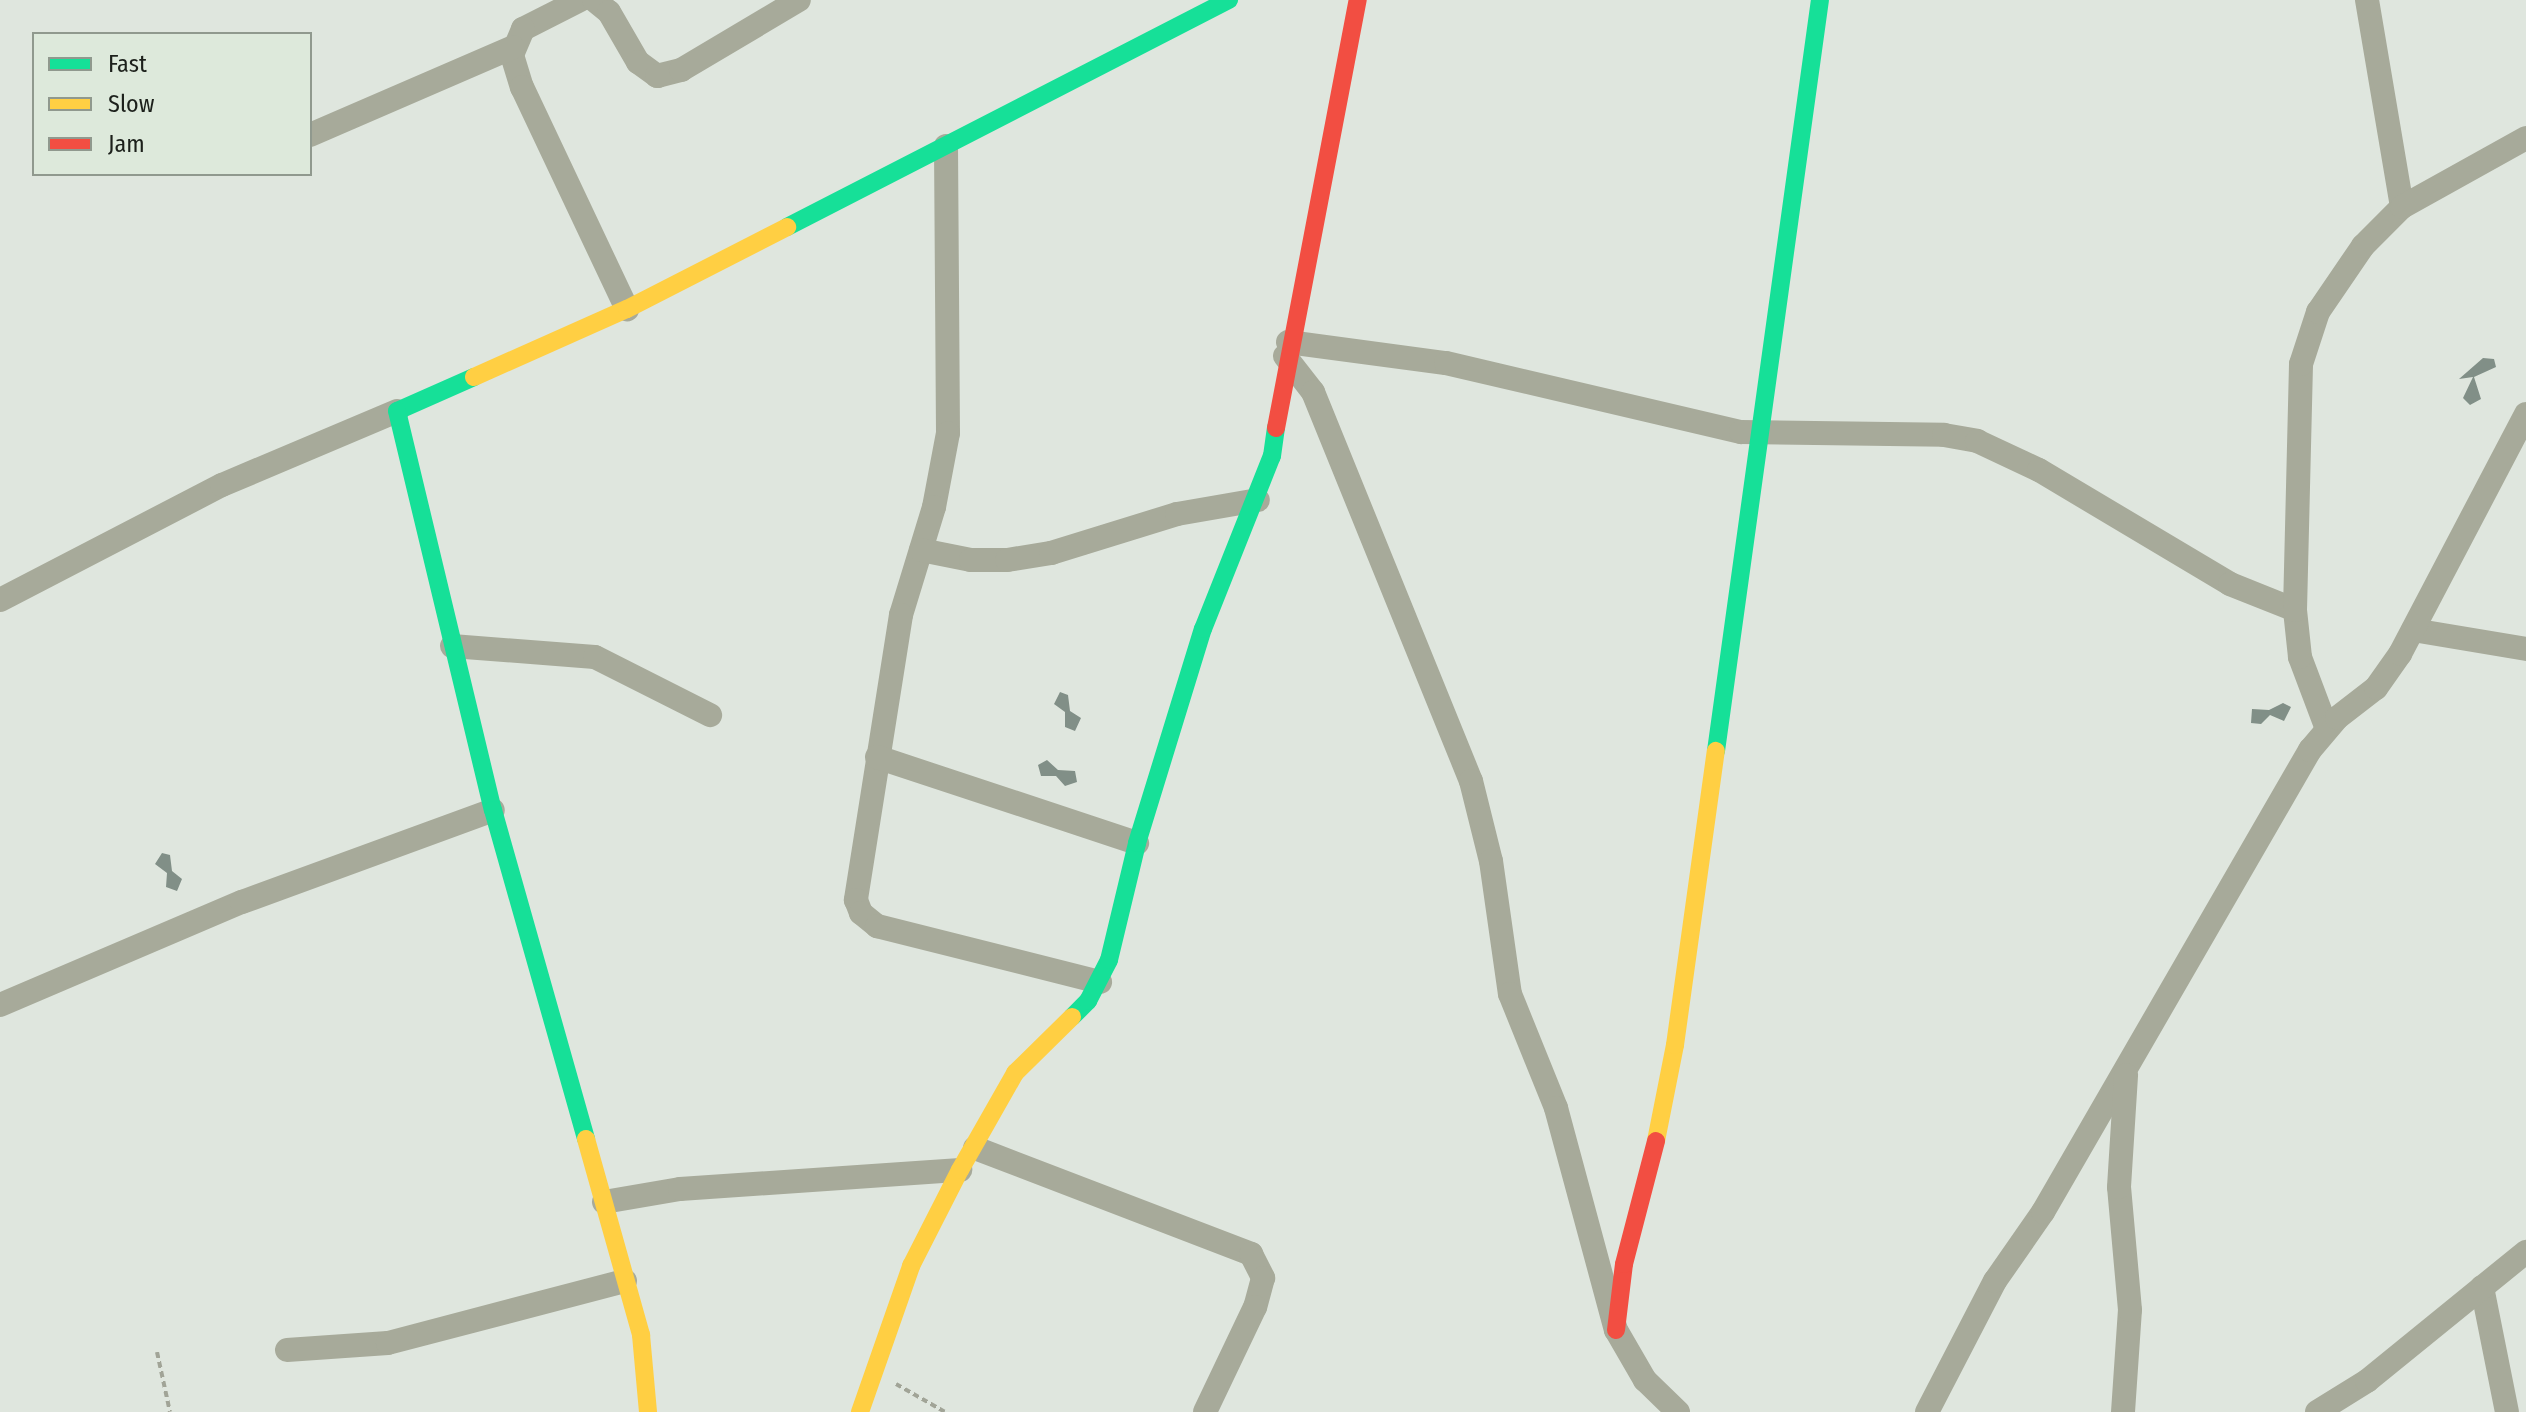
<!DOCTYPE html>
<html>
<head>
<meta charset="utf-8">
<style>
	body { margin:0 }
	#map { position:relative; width:2526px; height:1412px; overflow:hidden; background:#dfe6de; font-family:"Fira Sans Condensed",sans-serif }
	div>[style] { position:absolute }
	.building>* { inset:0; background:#818f87 }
	.path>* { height:4px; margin-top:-2px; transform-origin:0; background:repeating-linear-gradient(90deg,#a1a497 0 6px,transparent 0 10px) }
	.street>* { height:24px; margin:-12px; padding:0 12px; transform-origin:12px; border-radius:12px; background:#a7aa9a }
	.fast>* { height:18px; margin:-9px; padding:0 9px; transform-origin:9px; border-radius:9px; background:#16e098 }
	.slow>* { height:18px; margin:-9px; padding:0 9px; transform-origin:9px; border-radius:9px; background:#ffcf43 }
	.jam>* { height:18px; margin:-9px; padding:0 9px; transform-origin:9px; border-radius:9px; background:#f24e42 }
	span { translate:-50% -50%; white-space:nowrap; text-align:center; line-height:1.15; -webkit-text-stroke:8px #dde9db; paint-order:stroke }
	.legend { position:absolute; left:32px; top:32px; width:280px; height:144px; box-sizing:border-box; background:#dde9db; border:2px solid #90998e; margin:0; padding:10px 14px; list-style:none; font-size:24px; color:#1c201b }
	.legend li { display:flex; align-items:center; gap:16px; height:40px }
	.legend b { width:40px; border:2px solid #90998e }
</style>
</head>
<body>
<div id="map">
	<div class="building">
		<div style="clip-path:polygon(2483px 358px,2494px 359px,2496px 367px,2474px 377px,2481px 399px,2470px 405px,2463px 398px,2473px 377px,2459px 379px)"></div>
		<div style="clip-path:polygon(1060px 692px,1068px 695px,1070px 711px,1081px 718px,1075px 731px,1065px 727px,1065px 712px,1054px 704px)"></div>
		<div style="clip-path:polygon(2283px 703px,2291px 707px,2284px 721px,2270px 715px,2261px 724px,2251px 723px,2252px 709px,2269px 710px)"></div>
		<div style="clip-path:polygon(1047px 760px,1058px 770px,1075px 771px,1077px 782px,1065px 786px,1056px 776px,1041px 776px,1038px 765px)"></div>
		<div style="clip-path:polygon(162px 853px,170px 855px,172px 871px,182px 879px,177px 891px,166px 887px,167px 873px,155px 864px)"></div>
	</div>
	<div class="path">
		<div style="left:157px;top:1352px;width:61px;rotate:77.8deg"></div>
		<div style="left:896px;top:1384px;width:56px;rotate:29.7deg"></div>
	</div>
	<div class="street">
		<div style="left:580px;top:0;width:64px;rotate:153deg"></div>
		<div style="left:523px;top:29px;width:28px;rotate:113deg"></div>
		<div style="left:512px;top:55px;width:34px;rotate:73deg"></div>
		<div style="left:522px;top:87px;width:246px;rotate:64.7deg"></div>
		<div style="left:594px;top:0;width:19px;rotate:39deg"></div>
		<div style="left:609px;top:12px;width:58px;rotate:59.9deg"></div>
		<div style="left:638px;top:62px;width:24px;rotate:36deg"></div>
		<div style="left:657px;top:76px;width:25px;rotate:-14deg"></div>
		<div style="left:681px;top:70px;width:137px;rotate:-30.7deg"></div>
		<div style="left:2367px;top:0;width:210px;rotate:80.4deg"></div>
		<div style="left:310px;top:135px;width:221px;rotate:-23.4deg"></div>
		<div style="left:946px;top:146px;width:287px;rotate:89.6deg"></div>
		<div style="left:948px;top:433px;width:75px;rotate:100.7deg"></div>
		<div style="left:934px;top:507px;width:113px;rotate:107deg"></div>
		<div style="left:901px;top:615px;width:289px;rotate:99deg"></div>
		<div style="left:856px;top:900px;width:14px;rotate:69deg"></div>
		<div style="left:861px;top:913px;width:21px;rotate:39deg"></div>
		<div style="left:877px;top:926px;width:230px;rotate:14.1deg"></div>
		<div style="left:1288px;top:342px;width:159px;rotate:7.6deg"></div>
		<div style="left:1446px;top:363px;width:303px;rotate:13.2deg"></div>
		<div style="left:1741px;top:432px;width:203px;rotate:0.8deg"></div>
		<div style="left:1944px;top:435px;width:34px;rotate:10deg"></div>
		<div style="left:1977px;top:441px;width:68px;rotate:25.1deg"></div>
		<div style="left:2039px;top:470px;width:222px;rotate:30.8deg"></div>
		<div style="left:2230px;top:584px;width:70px;rotate:21.8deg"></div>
		<div style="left:1285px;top:356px;width:46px;rotate:52.1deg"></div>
		<div style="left:1313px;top:392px;width:420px;rotate:67.9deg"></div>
		<div style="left:1471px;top:781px;width:82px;rotate:76deg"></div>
		<div style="left:1491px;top:861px;width:134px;rotate:81.9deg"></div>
		<div style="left:1510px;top:994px;width:123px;rotate:68deg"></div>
		<div style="left:1556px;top:1108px;width:230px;rotate:74.9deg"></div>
		<div style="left:1616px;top:1330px;width:58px;rotate:59.9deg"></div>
		<div style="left:1645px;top:1380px;width:46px;rotate:44.1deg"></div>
		<div style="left:921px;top:550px;width:51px;rotate:11.3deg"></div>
		<div style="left:971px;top:560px;width:36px"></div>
		<div style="left:1007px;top:560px;width:45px;rotate:-9deg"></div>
		<div style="left:1051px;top:553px;width:132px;rotate:-17.2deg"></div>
		<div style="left:1177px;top:514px;width:82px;rotate:-9.8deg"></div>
		<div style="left:0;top:600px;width:250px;rotate:-27.4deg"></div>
		<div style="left:222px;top:485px;width:190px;rotate:-22.9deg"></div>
		<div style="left:2413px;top:630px;width:115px;rotate:9.5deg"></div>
		<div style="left:452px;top:646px;width:143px;rotate:4.4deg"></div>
		<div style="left:595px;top:657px;width:129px;rotate:26.8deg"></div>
		<div style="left:2327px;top:729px;width:77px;rotate:-110.6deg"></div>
		<div style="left:2300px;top:657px;width:47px;rotate:-96.1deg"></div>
		<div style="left:2295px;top:610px;width:246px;rotate:-88.6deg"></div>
		<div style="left:2301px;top:364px;width:55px;rotate:-71.9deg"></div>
		<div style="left:2318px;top:312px;width:80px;rotate:-55.7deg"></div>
		<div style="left:2363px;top:246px;width:55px;rotate:-45deg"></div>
		<div style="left:2402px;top:207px;width:142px;rotate:-29.1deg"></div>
		<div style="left:877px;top:757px;width:274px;rotate:18.3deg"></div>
		<div style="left:0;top:1005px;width:263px;rotate:-23.1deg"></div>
		<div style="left:242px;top:902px;width:267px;rotate:-20.1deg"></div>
		<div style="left:975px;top:1148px;width:296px;rotate:21deg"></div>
		<div style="left:1251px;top:1254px;width:27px;rotate:63deg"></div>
		<div style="left:1263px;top:1278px;width:30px;rotate:105deg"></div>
		<div style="left:1255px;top:1307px;width:116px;rotate:115.5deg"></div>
		<div style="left:604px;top:1202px;width:77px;rotate:-9.7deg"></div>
		<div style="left:680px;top:1189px;width:281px;rotate:-3.9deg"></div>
		<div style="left:2482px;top:1287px;width:127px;rotate:78.7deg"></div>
		<div style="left:287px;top:1350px;width:101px;rotate:-4deg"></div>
		<div style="left:388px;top:1343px;width:245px;rotate:-14.7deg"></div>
		<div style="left:1927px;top:1412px;width:148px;rotate:-62.6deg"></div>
		<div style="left:1995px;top:1281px;width:84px;rotate:-55.2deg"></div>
		<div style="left:2043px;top:1212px;width:534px;rotate:-59.98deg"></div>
		<div style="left:2310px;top:750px;width:42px;rotate:-49.8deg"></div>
		<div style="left:2337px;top:718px;width:49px;rotate:-37.6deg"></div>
		<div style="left:2376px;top:688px;width:42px;rotate:-54.8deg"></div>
		<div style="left:2400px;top:654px;width:271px;rotate:-62.3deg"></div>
		<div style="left:2123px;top:1412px;width:102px;rotate:-86.1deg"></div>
		<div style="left:2130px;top:1310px;width:123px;rotate:-95.1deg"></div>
		<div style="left:2119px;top:1187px;width:112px;rotate:-86.4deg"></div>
		<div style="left:2317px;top:1412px;width:59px;rotate:-31.8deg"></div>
		<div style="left:2367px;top:1381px;width:205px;rotate:-39.1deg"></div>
	</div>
	<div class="fast">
		<div style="left:787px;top:227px;width:497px;rotate:-27.2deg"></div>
		<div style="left:474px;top:377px;width:84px;rotate:156.2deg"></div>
		<div style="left:397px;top:411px;width:410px;rotate:76.5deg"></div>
		<div style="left:493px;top:810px;width:342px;rotate:74.2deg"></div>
		<div style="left:1716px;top:751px;width:758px;rotate:-82.12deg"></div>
		<div style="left:1072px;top:1017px;width:23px;rotate:-45deg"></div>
		<div style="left:1088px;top:1001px;width:46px;rotate:-62.9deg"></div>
		<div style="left:1109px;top:960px;width:120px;rotate:-76.5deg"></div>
		<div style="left:1137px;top:843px;width:224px;rotate:-72.9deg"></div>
		<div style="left:1203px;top:629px;width:186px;rotate:-68.3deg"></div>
		<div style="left:1272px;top:456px;width:28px;rotate:-82deg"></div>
	</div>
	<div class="slow">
		<div style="left:474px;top:377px;width:167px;rotate:-24deg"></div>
		<div style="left:627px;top:309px;width:180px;rotate:-27.1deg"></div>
		<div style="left:586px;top:1139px;width:204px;rotate:74.3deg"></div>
		<div style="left:641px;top:1335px;width:77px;rotate:84.8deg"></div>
		<div style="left:1656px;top:1141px;width:98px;rotate:-78.8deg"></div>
		<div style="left:1675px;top:1045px;width:297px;rotate:-82.1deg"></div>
		<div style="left:860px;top:1412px;width:155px;rotate:-70.7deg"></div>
		<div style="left:911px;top:1266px;width:108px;rotate:-63deg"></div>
		<div style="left:960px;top:1170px;width:112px;rotate:-60.4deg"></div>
		<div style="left:1015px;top:1073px;width:80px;rotate:-44.5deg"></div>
	</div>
	<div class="jam">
		<div style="left:1276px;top:428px;width:436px;rotate:-79.2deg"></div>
		<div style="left:1616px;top:1330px;width:66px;rotate:-83.1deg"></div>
		<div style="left:1624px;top:1264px;width:127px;rotate:-75.4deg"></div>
	</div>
	<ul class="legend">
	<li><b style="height:10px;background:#16e098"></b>Fast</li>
	<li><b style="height:10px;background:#ffcf43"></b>Slow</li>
	<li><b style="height:10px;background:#f24e42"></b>Jam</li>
	</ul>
</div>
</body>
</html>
